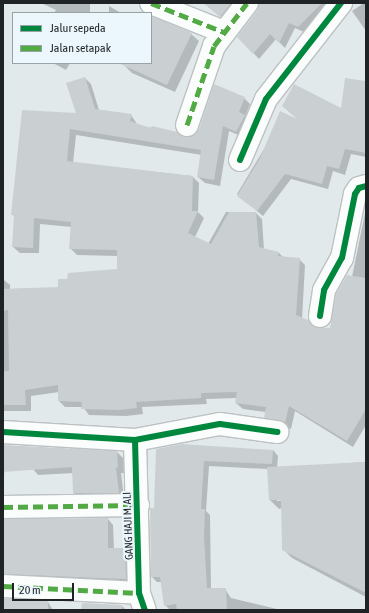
<!DOCTYPE html>
<html>
<head>
<meta charset="utf-8">
<style>
	body { margin:0 }
	#map { position:relative; width:369px; height:613px; overflow:hidden; background:#e2e9eb; font-family:"Asap Condensed",sans-serif }
	div>[style] { position:absolute }
	.shadow>* { inset:0; background:#0003 }
	.building>* { inset:0; background:#cad0d2 }
	.roads { filter:drop-shadow(1px 0 #bcc1c3) drop-shadow(-1px 0 #bcc1c3) drop-shadow(0 1px #bcc1c3) drop-shadow(0 -1px #bcc1c3) }
	.minor>* { height:22px; margin:-11px; padding:0 11px; transform-origin:11px; border-radius:11px; background:#fbfcfc }
	.quiet>* { height:5px; margin-top:-2.5px; transform-origin:0; background:repeating-linear-gradient(90deg,#52aa44 0 10px,transparent 0 15px) }
	.cycleway>* { height:6px; margin:-3px; padding:0 3px; transform-origin:3px; border-radius:3px; background:#00873e }
	span { translate:-50% -50%; white-space:nowrap; text-align:center; line-height:1.15; -webkit-text-stroke:4px #ebf7fd; paint-order:stroke }
	.street-label { font-size:11px; color:#1f2325 }
	.frame { position:absolute; inset:0; border:4px solid #1f2325; pointer-events:none }
	.legend { position:absolute; left:12px; top:12px; width:140px; height:52px; box-sizing:border-box; background:#ebf7fd; border:1px solid #99a2a7; margin:0; padding:5px 7px; list-style:none; font-size:12px; color:#1f2325 }
	.legend li { display:flex; align-items:center; gap:8px; height:20px }
	.legend b { width:20px; border:1px solid #99a2a7 }
	.scale { position:absolute; left:12px; top:583px; width:62px; height:18px; box-sizing:border-box; border:2px solid #1f2325; border-top:0; padding-left:5px; font-size:12px; line-height:14px; white-space:nowrap; color:#1f2325; -webkit-text-stroke:3px #ebf7fd; paint-order:stroke }
</style>
</head>
<body>
<div id="map">
	<div class="shadow">
		<div style="clip-path:polygon(41px 3px,90px 3px,90px 13px,54px 13px,56px 10px)"></div>
		<div style="clip-path:polygon(206px 3px,242px 3px,227px 22px)"></div>
		<div style="clip-path:polygon(259px 3px,326px 3px,329px 7px,304px 32px,295px 28px,285px 48px,276px 39px,259px 59px,238px 37px,258px 11px)"></div>
		<div style="clip-path:polygon(364px 3px,366px 3px,366px 31px,352px 11px)"></div>
		<div style="clip-path:polygon(109px 6px,121px 13px,109px 13px)"></div>
		<div style="clip-path:polygon(151px 18px,191px 34px,199px 41px,175px 92px,132px 73px,125px 66px,128px 63px,151px 63px)"></div>
		<div style="clip-path:polygon(53px 63px,70px 63px,66px 70px)"></div>
		<div style="clip-path:polygon(85px 78px,91px 84px,99px 110px,131px 115px,137px 124px,183px 138px,195px 136px,244px 98px,250px 104px,245px 117px,250px 122px,243px 137px,229px 131px,220px 186px,205px 183px,198px 177px,202px 155px,76px 135px,73px 163px,192px 176px,199px 183px,198px 212px,204px 218px,195px 237px,208px 244px,226px 212px,256px 213px,262px 219px,264px 250px,279px 253px,283px 257px,299px 259px,305px 265px,302px 319px,317px 329px,331px 329px,352px 277px,366px 208px,366px 425px,353px 447px,295px 411px,291px 429px,271px 423px,265px 417px,266px 412px,243px 409px,236px 403px,237px 398px,206px 399px,207px 404px,142px 407px,143px 414px,126px 416px,89px 415px,83px 407px,65px 407px,59px 401px,59px 392px,31px 396px,31px 411px,3px 411px,3px 279px,10px 285px,10px 289px,60px 288px,68px 280px,118px 270px,118px 256px,77px 255px,70px 248px,72px 227px,40px 224px,39px 253px,20px 253px,13px 247px,15px 217px,12px 214px,77px 114px)"></div>
		<div style="clip-path:polygon(366px 82px,366px 157px,351px 154px,345px 175px,333px 171px,328px 189px,291px 179px,263px 216px,237px 194px,267px 144px,299px 120px,342px 109px)"></div>
		<div style="clip-path:polygon(3px 446px,117px 452px,123px 458px,124px 473px,121px 473px,124px 498px,80px 499px,74px 493px,74px 473px,38px 475px,33px 469px,5px 466px,3px 486px)"></div>
		<div style="clip-path:polygon(evenodd,157px 450px,273px 450px,278px 456px,277px 468px,366px 462px,366px 597px,292px 558px,283px 549px,282px 508px,279px 509px,270px 500px,268px 469px,209px 466px,206px 511px,210px 515px,211px 589px,225px 589px,231px 598px,281px 610px,170px 610px,165px 605px,161px 582px,157px 582px,152px 577px,157px 450px,277px 499px,286px 500px,277px 501px,277px 499px)"></div>
		<div style="clip-path:polygon(108px 519px,113px 525px,114px 549px,125px 549px,130px 555px,131px 584px,3px 582px,3px 520px)"></div>
		<div style="clip-path:polygon(3px 599px,48px 602px,53px 610px,3px 610px)"></div>
		<div style="clip-path:polygon(122px 606px,126px 610px,82px 610px)"></div>
	</div>
	<div class="building">
		<div style="clip-path:polygon(203px 3px,231px 3px,220px 17px)"></div>
		<div style="clip-path:polygon(259px 3px,322px 3px,298px 27px,289px 23px,279px 43px,270px 34px,253px 54px,237px 37px,257px 11px)"></div>
		<div style="clip-path:polygon(151px 16px,192px 33px,167px 85px,118px 63px,151px 63px)"></div>
		<div style="clip-path:polygon(85px 77px,95px 109px,132px 114px,130px 121px,150px 128px,152px 126px,177px 132px,183px 137px,195px 135px,199px 129px,214px 84px,245px 97px,239px 112px,245px 115px,236px 132px,223px 126px,214px 180px,197px 177px,201px 150px,70px 129px,67px 161px,193px 176px,192px 211px,198px 211px,188px 233px,211px 244px,229px 212px,256px 212px,259px 247px,279px 252px,278px 256px,300px 258px,296px 315px,308px 320px,318px 328px,330px 328px,336px 294px,347px 275px,366px 278px,366px 409px,347px 441px,289px 406px,285px 423px,264px 418px,266px 407px,235px 403px,237px 392px,201px 393px,201px 398px,136px 402px,137px 408px,119px 410px,81px 409px,82px 402px,58px 401px,58px 385px,25px 390px,26px 405px,3px 405px,3px 371px,9px 371px,8px 310px,3px 311px,3px 289px,58px 287px,58px 279px,67px 279px,68px 273px,117px 269px,117px 250px,69px 249px,71px 222px,34px 218px,33px 248px,12px 247px,14px 215px,11px 215px,22px 110px,76px 113px,66px 83px)"></div>
		<div style="clip-path:polygon(345px 78px,366px 81px,366px 153px,345px 149px,339px 169px,327px 166px,322px 184px,285px 174px,257px 211px,237px 196px,260px 158px,280px 111px,297px 119px,282px 106px,294px 84px,341px 108px)"></div>
		<div style="clip-path:polygon(182px 444px,273px 450px,272px 464px,204px 461px,201px 509px,205px 509px,204px 536px,207px 588px,226px 588px,227px 610px,177px 610px,176px 604px,164px 606px,160px 577px,151px 577px,150px 508px,154px 508px,156px 449px)"></div>
		<div style="clip-path:polygon(3px 445px,117px 451px,118px 467px,116px 468px,119px 493px,73px 493px,72px 467px,3px 472px)"></div>
		<div style="clip-path:polygon(366px 462px,366px 593px,282px 550px,281px 500px,269px 500px,267px 467px)"></div>
		<div style="clip-path:polygon(108px 518px,108px 548px,125px 548px,126px 579px,3px 574px,3px 519px)"></div>
		<div style="clip-path:polygon(3px 599px,48px 601px,48px 610px,3px 610px)"></div>
		<div style="clip-path:polygon(82px 603px,122px 605px,122px 610px,81px 610px)"></div>
	</div>
	<div class="roads">
		<div class="minor">
			<div style="left:151px;top:3px;width:79px;rotate:21.7deg"></div>
			<div style="left:187px;top:125px;width:83px;rotate:-71.1deg"></div>
			<div style="left:214px;top:46px;width:54px;rotate:-52.5deg"></div>
			<div style="left:240px;top:160px;width:66px;rotate:-66.9deg"></div>
			<div style="left:266px;top:99px;width:122px;rotate:-52deg"></div>
			<div style="left:320px;top:316px;width:26px;rotate:-81deg"></div>
			<div style="left:324px;top:290px;width:37px;rotate:-61deg"></div>
			<div style="left:342px;top:258px;width:65px;rotate:-78.5deg"></div>
			<div style="left:355px;top:194px;width:7px;rotate:-56deg"></div>
			<div style="left:359px;top:188px;width:7px;rotate:-16deg"></div>
			<div style="left:3px;top:432px;width:132px;rotate:3.5deg"></div>
			<div style="left:135px;top:440px;width:86px;rotate:-10.7deg"></div>
			<div style="left:220px;top:424px;width:58px;rotate:8deg"></div>
			<div style="left:135px;top:440px;width:153px;rotate:88.5deg"></div>
			<div style="left:139px;top:593px;width:18px;rotate:71deg"></div>
			<div style="left:3px;top:507px;width:135px;rotate:-0.8deg"></div>
			<div style="left:3px;top:586px;width:136px;rotate:2.9deg"></div>
		</div>
	</div>
	<div class="quiet">
		<div style="left:151px;top:3px;width:79px;rotate:21.7deg"></div>
		<div style="left:187px;top:125px;width:83px;rotate:-71.1deg"></div>
		<div style="left:214px;top:46px;width:54px;rotate:-52.5deg"></div>
		<div style="left:3px;top:507px;width:135px;rotate:-0.8deg"></div>
		<div style="left:3px;top:586px;width:136px;rotate:2.9deg"></div>
	</div>
	<div class="cycleway">
		<div style="left:240px;top:160px;width:66px;rotate:-66.9deg"></div>
		<div style="left:266px;top:99px;width:122px;rotate:-52deg"></div>
		<div style="left:320px;top:316px;width:26px;rotate:-81deg"></div>
		<div style="left:324px;top:290px;width:37px;rotate:-61deg"></div>
		<div style="left:342px;top:258px;width:65px;rotate:-78.5deg"></div>
		<div style="left:355px;top:194px;width:7px;rotate:-56deg"></div>
		<div style="left:359px;top:188px;width:7px;rotate:-16deg"></div>
		<div style="left:3px;top:432px;width:132px;rotate:3.5deg"></div>
		<div style="left:135px;top:440px;width:86px;rotate:-10.7deg"></div>
		<div style="left:220px;top:424px;width:58px;rotate:8deg"></div>
		<div style="left:135px;top:440px;width:153px;rotate:88.5deg"></div>
		<div style="left:139px;top:593px;width:18px;rotate:71deg"></div>
	</div>
	<div class="street-label">
		<span style="left:128px;top:526px;rotate:-92deg">GANG HAJI M. ALI</span>
	</div>
	<div class="frame"></div>
	<ul class="legend">
	<li><b style="height:5px;background:#00873e"></b>Jalur sepeda</li>
	<li><b style="height:5px;background:#52aa44"></b>Jalan setapak</li>
	</ul>
	<div class="scale">20 m</div>
</div>
</body>
</html>
